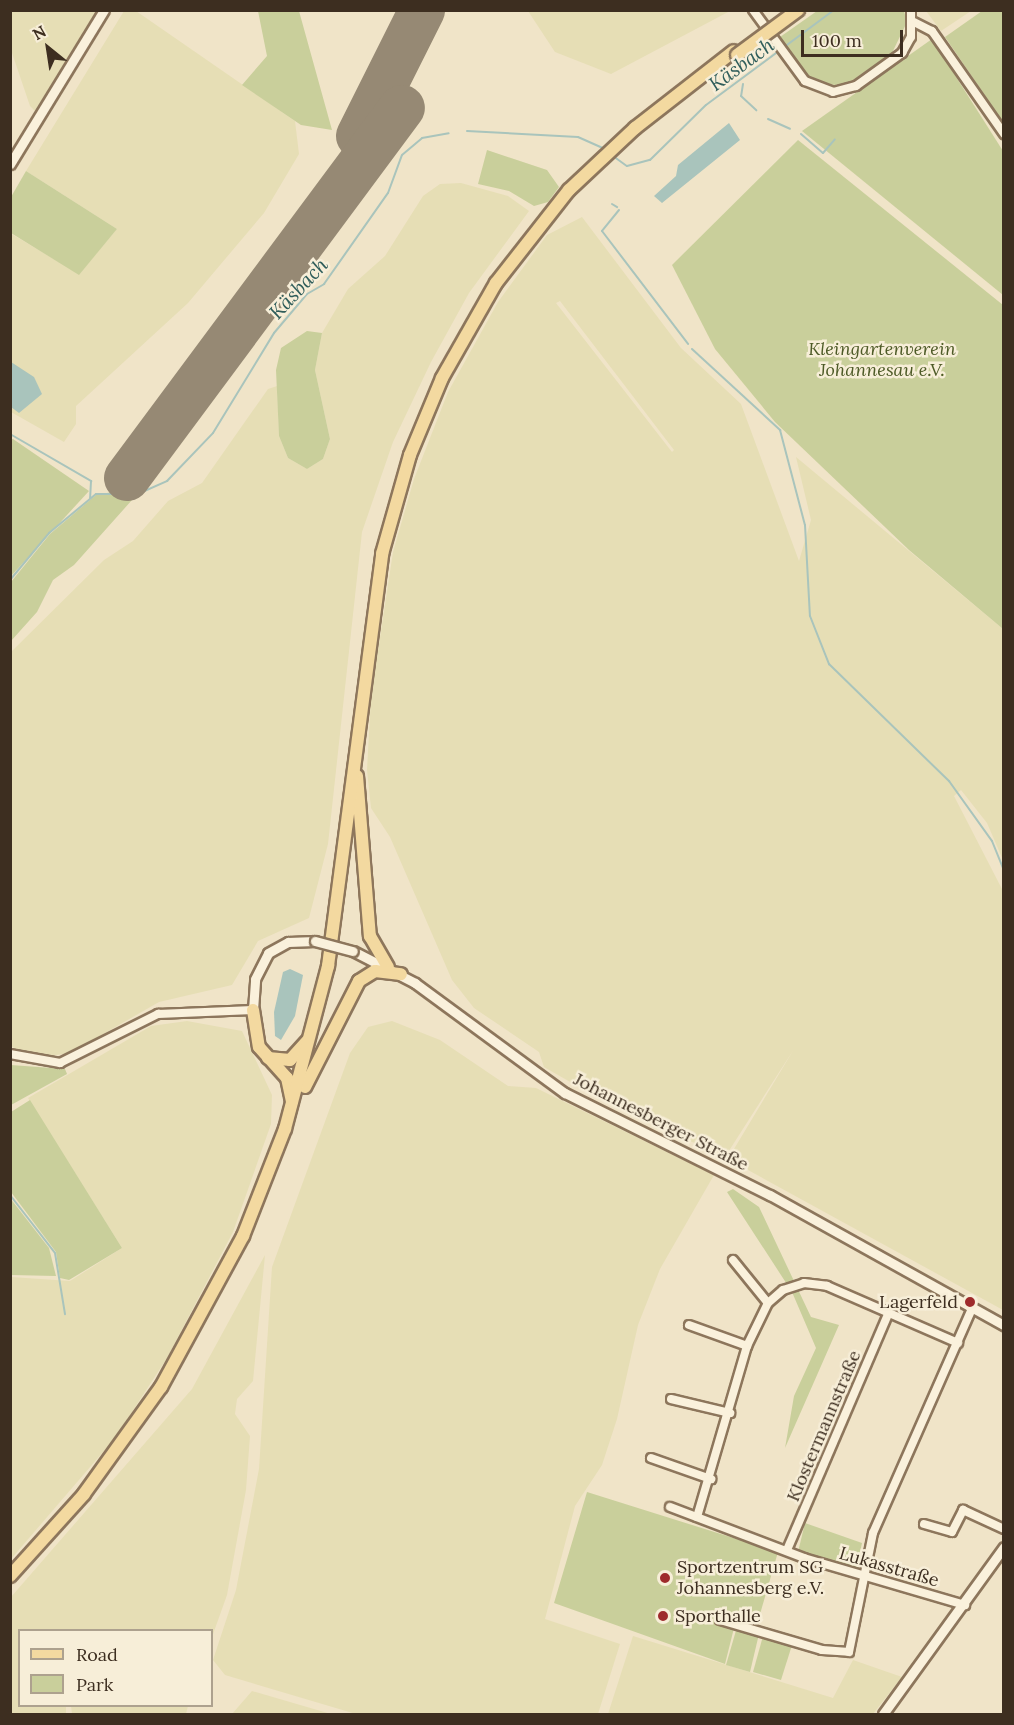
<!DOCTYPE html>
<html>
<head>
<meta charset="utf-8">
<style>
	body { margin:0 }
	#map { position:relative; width:1014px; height:1725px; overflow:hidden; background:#f0e4c8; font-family:Lora,serif }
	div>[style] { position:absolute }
	.farmland>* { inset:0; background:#e6deb5 }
	.green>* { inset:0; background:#c9cf9b }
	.water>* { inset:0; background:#a9c4bc }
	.stream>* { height:2px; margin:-1px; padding:0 1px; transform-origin:1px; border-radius:1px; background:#a9c4bc }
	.runway>* { height:46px; margin:-23px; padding:0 23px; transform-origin:23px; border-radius:23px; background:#968974 }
	.roads { filter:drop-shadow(2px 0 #8d765c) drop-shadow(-2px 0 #8d765c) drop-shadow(0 2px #8d765c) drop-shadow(0 -2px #8d765c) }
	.minor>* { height:8px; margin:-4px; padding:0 4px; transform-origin:4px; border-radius:4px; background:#faf1dc }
	.tertiary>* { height:9px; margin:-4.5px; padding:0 4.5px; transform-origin:4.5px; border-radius:4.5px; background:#faf1dc }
	.primary>* { height:12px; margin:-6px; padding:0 6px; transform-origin:6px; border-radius:6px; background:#f3d9a0 }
	.bridges { filter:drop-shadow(2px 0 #8d765c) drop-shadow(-2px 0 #8d765c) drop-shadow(0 2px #8d765c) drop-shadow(0 -2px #8d765c) }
	.tertiary-bridge>* { height:9px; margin:-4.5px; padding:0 4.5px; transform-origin:4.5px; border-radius:4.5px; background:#faf1dc }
	.primary-bridge>* { height:12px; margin:-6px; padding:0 6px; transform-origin:6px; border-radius:6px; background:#f3d9a0 }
	.dots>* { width:16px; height:16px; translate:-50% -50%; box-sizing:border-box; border:3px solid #f7eed8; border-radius:50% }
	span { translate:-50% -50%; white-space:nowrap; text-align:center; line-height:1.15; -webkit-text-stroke:5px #f7eed8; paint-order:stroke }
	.park-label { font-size:18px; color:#4d5a26; font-style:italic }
	.street-label { font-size:18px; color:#3d2e20 }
	.poi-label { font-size:18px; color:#3d2e20 }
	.right { translate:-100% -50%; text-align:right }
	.left { translate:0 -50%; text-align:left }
	.water-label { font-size:20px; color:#2f5d5a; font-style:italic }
	.frame { position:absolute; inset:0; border:12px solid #3d2e20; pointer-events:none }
	.legend { position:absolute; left:18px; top:1629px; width:195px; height:78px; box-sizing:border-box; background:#f7eed8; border:2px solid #ada18e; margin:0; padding:8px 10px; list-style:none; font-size:18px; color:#3d2e20 }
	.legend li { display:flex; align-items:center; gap:12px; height:30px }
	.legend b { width:30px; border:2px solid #ada18e }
	.north { position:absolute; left:18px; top:18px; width:60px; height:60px; -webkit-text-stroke:4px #f7eed8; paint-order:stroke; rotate:330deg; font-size:16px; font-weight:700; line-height:24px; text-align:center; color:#3d2e20 }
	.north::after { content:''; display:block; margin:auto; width:21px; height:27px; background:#3d2e20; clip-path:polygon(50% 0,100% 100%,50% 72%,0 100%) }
	.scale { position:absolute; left:801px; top:30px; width:102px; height:27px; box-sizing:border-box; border:3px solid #3d2e20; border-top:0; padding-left:8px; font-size:18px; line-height:21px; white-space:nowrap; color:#3d2e20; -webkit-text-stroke:4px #f7eed8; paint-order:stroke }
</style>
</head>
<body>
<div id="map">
	<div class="farmland">
		<div style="clip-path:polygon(10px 11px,97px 11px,38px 114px,30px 106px,11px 50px)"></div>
		<div style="clip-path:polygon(124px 11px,136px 11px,295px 121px,299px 154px,264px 213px,188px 303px,76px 406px,76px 424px,64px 442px,11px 412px,10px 233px,79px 274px,117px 229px,26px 171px)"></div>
		<div style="clip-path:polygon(528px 11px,730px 11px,611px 74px,555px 52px)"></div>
		<div style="clip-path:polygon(926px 11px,971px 11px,941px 31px)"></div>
		<div style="clip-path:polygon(461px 183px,508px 196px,529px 211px,469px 293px,431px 362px,393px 442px,362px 532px,328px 844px,309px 918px,258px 941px,232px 985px,159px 1002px,70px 1053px,42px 1057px,16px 1049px,11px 1046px,11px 652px,104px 560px,133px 541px,168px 501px,202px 483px,268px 389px,277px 386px,279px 436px,288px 458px,307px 469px,323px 459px,330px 439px,315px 370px,322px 333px,348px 289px,385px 256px,423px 196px,440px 184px)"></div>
		<div style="clip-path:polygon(evenodd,582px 217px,681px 348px,741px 404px,799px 561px,811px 520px,796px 457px,1003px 629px,1003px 860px,987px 823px,961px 790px,954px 796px,1003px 891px,1003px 1310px,728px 1159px,794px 1049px,725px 1157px,607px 1103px,544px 1067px,539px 1052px,474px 1008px,452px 980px,390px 837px,371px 808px,367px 770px,371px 697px,393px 552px,414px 479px,448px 392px,498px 302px,547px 235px,582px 217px,560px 301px,674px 450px,672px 452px,556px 303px,560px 301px)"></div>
		<div style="clip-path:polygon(187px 1021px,242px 1031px,272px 1095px,271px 1124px,233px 1232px,167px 1358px,115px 1438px,11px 1559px,11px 1277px,70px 1281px,122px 1248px,28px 1098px,151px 1026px)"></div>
		<div style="clip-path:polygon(392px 1021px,440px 1040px,508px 1086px,536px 1088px,714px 1175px,660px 1269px,638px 1325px,617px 1419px,602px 1465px,575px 1506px,545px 1619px,620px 1644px,598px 1714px,356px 1714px,225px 1675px,213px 1660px,236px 1590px,259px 1469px,272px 1267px,350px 1053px,368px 1027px)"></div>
		<div style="clip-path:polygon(265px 1255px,253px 1381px,237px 1399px,235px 1414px,250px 1436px,246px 1490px,227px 1595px,212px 1637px,212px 1630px,20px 1630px,20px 1706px,66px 1706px,66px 1714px,11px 1714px,11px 1597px,192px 1389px)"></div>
		<div style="clip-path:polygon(633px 1636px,833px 1698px,853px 1660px,902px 1677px,873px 1714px,608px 1714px)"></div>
		<div style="clip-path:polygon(252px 1691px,331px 1714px,232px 1714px)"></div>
		<div style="clip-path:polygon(71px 1706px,188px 1706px,186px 1714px,72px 1714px)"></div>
	</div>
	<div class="green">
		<div style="clip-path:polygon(258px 11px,299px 11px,332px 130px,301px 125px,242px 85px,267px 56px)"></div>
		<div style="clip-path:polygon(817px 11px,904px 11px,907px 22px,892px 53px,850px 82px,835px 85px,817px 82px,803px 71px,780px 37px)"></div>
		<div style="clip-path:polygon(982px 11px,1003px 11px,1003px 122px,945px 37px)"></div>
		<div style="clip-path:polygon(932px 39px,1003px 151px,1003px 295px,802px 131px)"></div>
		<div style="clip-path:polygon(798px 140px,1003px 305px,1003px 629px,909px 550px,775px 422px,715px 349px,672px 265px)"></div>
		<div style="clip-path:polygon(487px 150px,547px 170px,559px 187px,548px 202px,534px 206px,509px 191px,478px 184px)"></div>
		<div style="clip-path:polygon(26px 171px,117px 229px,79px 275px,11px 233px,11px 197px)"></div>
		<div style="clip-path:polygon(307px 331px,322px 333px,315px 370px,330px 439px,323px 459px,307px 469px,288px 458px,279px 436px,276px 370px,281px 348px)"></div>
		<div style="clip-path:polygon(13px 439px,89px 491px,11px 576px,10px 440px)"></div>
		<div style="clip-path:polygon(112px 492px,132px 496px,132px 500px,74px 565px,53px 580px,37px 612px,11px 641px,11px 582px,50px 534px,96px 495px)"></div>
		<div style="clip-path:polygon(11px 1065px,65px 1069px,67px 1074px,11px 1105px)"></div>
		<div style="clip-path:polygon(30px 1100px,122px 1248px,69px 1280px,60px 1278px,56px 1252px,11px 1192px,11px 1112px)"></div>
		<div style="clip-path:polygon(733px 1189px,759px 1207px,811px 1317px,839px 1325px,785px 1448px,794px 1396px,816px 1348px,792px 1292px,727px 1192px)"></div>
		<div style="clip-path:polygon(10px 1198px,49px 1248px,56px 1276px,11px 1275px)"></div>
		<div style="clip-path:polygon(587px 1492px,778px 1552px,756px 1628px,736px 1620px,725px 1664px,554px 1603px)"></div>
		<div style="clip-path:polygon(805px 1523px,862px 1543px,856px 1571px,798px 1552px)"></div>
		<div style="clip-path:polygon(737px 1627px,759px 1634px,750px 1672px,726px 1665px)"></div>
		<div style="clip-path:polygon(763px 1636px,792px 1645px,781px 1680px,753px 1672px)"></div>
	</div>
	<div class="water">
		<div style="clip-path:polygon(729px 123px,740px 140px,662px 203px,654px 196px,676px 176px,678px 165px)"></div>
		<div style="clip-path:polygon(11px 362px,34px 377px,42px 394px,19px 413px,11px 407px)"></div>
		<div style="clip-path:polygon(290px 969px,303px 975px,295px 1016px,281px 1040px,275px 1036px,274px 1012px,283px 972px)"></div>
	</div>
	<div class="stream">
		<div style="left:743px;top:84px;width:12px;rotate:99deg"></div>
		<div style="left:741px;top:96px;width:21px;rotate:43deg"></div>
		<div style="left:768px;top:119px;width:24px;rotate:24deg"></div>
		<div style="left:467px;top:131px;width:111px;rotate:3.1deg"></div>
		<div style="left:578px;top:137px;width:32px;rotate:24deg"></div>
		<div style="left:801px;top:134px;width:29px;rotate:41deg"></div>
		<div style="left:823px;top:153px;width:18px;rotate:-49deg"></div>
		<div style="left:613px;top:156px;width:17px;rotate:36deg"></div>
		<div style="left:627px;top:166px;width:24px;rotate:-15deg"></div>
		<div style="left:650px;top:160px;width:78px;rotate:-44.5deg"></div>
		<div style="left:706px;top:105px;width:159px;rotate:-36.6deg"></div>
		<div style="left:612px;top:204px;width:6px;rotate:31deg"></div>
		<div style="left:619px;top:210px;width:27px;rotate:129deg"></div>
		<div style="left:602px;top:231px;width:142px;rotate:52.7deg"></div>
		<div style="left:692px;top:349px;width:120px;rotate:42.6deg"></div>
		<div style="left:780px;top:430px;width:98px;rotate:75.3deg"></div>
		<div style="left:805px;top:525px;width:91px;rotate:86.9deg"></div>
		<div style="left:810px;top:616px;width:52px;rotate:68.4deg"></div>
		<div style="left:829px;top:664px;width:168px;rotate:44.3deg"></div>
		<div style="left:949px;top:781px;width:74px;rotate:54.4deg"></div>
		<div style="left:992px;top:841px;width:31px;rotate:68deg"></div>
		<div style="left:10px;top:434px;width:94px;rotate:30.1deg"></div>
		<div style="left:91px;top:481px;width:17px;rotate:93deg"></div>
		<div style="left:140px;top:493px;width:30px;rotate:-24deg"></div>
		<div style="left:167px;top:481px;width:66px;rotate:-46.2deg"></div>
		<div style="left:213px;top:433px;width:117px;rotate:-58.6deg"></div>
		<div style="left:274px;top:333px;width:51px;rotate:-49.8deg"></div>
		<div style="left:307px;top:294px;width:20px;rotate:-30deg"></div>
		<div style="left:324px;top:284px;width:111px;rotate:-54.9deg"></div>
		<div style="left:388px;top:193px;width:40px;rotate:-69.8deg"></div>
		<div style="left:402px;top:155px;width:26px;rotate:-40deg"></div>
		<div style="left:422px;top:138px;width:27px;rotate:-10deg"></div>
		<div style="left:10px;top:580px;width:61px;rotate:-50.3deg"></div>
		<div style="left:49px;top:533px;width:61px;rotate:-39.7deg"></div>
		<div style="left:96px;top:494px;width:37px"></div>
		<div style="left:10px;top:1195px;width:73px;rotate:52.2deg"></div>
		<div style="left:55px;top:1253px;width:62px;rotate:80.7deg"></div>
	</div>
	<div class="runway">
		<div style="left:359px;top:136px;width:141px;rotate:-63.4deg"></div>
		<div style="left:127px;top:478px;width:461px;rotate:-53.4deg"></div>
	</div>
	<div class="roads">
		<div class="minor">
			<div style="left:753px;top:10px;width:88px;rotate:53.8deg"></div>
			<div style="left:805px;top:81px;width:30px;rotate:21deg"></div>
			<div style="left:833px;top:92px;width:24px;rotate:-15deg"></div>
			<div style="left:856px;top:86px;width:57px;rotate:-35.7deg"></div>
			<div style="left:902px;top:53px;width:18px;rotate:-61deg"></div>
			<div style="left:911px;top:37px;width:27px;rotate:-90deg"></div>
			<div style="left:914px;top:22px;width:20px;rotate:27deg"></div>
			<div style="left:932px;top:31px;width:126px;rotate:55deg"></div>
			<div style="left:10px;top:1054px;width:51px;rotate:10.2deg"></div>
			<div style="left:60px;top:1063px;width:110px;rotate:-26.6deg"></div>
			<div style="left:158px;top:1014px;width:95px;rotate:-2.4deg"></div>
			<div style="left:733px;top:1260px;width:55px;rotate:50.9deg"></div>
			<div style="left:689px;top:1325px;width:62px;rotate:19.9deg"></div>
			<div style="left:671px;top:1399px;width:61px;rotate:13.3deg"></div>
			<div style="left:651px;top:1458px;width:64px;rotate:19.3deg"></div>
			<div style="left:670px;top:1507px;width:143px;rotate:20.8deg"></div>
			<div style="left:804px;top:1558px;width:168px;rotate:16.3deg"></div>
			<div style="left:697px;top:1517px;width:178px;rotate:-73.7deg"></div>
			<div style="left:747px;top:1346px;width:48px;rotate:-64deg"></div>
			<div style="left:768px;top:1303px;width:20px;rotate:-41deg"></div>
			<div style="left:783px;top:1290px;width:22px;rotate:-18deg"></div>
			<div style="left:804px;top:1283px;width:23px;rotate:7deg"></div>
			<div style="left:827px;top:1286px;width:143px;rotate:23.5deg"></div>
			<div style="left:924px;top:1524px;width:29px;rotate:16deg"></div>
			<div style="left:952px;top:1532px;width:25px;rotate:-63deg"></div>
			<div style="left:963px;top:1510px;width:45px;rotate:24.9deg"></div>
			<div style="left:787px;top:1550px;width:257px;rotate:-66.8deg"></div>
			<div style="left:720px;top:1620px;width:106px;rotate:16.4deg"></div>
			<div style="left:822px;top:1650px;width:27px;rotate:4deg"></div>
			<div style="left:849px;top:1652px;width:121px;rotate:-78.6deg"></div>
			<div style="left:873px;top:1533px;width:245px;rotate:-66.2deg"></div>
		</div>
		<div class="tertiary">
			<div style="left:10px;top:164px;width:180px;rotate:-58.6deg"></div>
			<div style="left:353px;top:951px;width:70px;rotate:27.3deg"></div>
			<div style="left:415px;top:983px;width:186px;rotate:36.3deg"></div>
			<div style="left:565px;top:1093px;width:229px;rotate:26.5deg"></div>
			<div style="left:770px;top:1195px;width:268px;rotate:29.1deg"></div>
			<div style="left:253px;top:1010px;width:31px;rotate:-86deg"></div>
			<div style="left:255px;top:979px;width:29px;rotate:-63deg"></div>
			<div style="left:268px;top:953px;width:23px;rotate:-29deg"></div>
			<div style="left:288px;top:942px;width:27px;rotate:-2deg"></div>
			<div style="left:883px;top:1714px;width:206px;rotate:-54.1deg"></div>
		</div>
		<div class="primary">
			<div style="left:357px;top:776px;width:161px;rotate:85.4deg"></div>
			<div style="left:370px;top:936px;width:36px;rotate:60deg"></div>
			<div style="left:253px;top:1010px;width:37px;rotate:81deg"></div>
			<div style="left:259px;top:1047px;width:42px;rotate:47.9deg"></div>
			<div style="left:287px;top:1078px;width:24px;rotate:78deg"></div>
			<div style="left:268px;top:1058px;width:22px;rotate:5deg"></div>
			<div style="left:290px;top:1060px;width:25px;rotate:-48deg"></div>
			<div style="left:305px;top:1087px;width:119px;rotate:-63deg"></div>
			<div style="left:359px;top:981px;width:19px;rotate:-32deg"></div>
			<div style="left:375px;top:971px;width:26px;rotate:7deg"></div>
			<div style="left:10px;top:1576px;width:110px;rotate:-47.9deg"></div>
			<div style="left:84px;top:1494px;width:132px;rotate:-54.3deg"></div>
			<div style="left:161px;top:1387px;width:172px;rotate:-61.5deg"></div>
			<div style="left:243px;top:1236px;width:115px;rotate:-68.6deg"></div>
			<div style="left:285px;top:1129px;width:169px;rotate:-75.2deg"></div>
			<div style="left:328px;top:966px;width:416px;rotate:-82.5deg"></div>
			<div style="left:382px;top:554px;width:103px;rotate:-74.2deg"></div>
			<div style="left:410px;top:455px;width:83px;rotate:-67.4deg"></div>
			<div style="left:442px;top:378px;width:109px;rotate:-60.4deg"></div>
			<div style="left:496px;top:283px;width:118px;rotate:-51.9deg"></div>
			<div style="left:569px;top:190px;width:91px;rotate:-43.2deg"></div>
			<div style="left:635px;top:128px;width:125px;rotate:-37.9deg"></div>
		</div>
	</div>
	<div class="bridges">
		<div class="tertiary-bridge">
			<div style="left:315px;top:941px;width:39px;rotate:15deg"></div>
		</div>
		<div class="primary-bridge">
			<div style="left:737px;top:55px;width:76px;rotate:-36.4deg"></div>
		</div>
	</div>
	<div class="dots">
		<div style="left:970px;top:1302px;background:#9e2a2b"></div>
		<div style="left:665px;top:1578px;background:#9e2a2b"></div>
		<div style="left:663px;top:1616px;background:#9e2a2b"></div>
	</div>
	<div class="park-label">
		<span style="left:882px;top:360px">Kleingartenverein<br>Johannesau e.V.</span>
	</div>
	<div class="street-label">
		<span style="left:661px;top:1122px;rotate:27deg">Johannesberger Straße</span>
		<span style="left:824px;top:1426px;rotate:-67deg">Klostermannstraße</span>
		<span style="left:889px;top:1567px;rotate:16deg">Lukasstraße</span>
	</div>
	<div class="poi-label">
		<span class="right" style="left:958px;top:1302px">Lagerfeld</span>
		<span class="left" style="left:677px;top:1578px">Sportzentrum SG<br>Johannesberg e.V.</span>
		<span class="left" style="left:675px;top:1616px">Sporthalle</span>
	</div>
	<div class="water-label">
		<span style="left:741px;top:64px;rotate:-36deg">Käsbach</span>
		<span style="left:298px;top:288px;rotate:-47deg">Käsbach</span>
	</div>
	<div class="frame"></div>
	<ul class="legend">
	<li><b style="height:8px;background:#f3d9a0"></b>Road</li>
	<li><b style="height:16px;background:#c9cf9b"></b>Park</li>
	</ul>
	<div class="north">N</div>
	<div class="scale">100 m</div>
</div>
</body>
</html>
